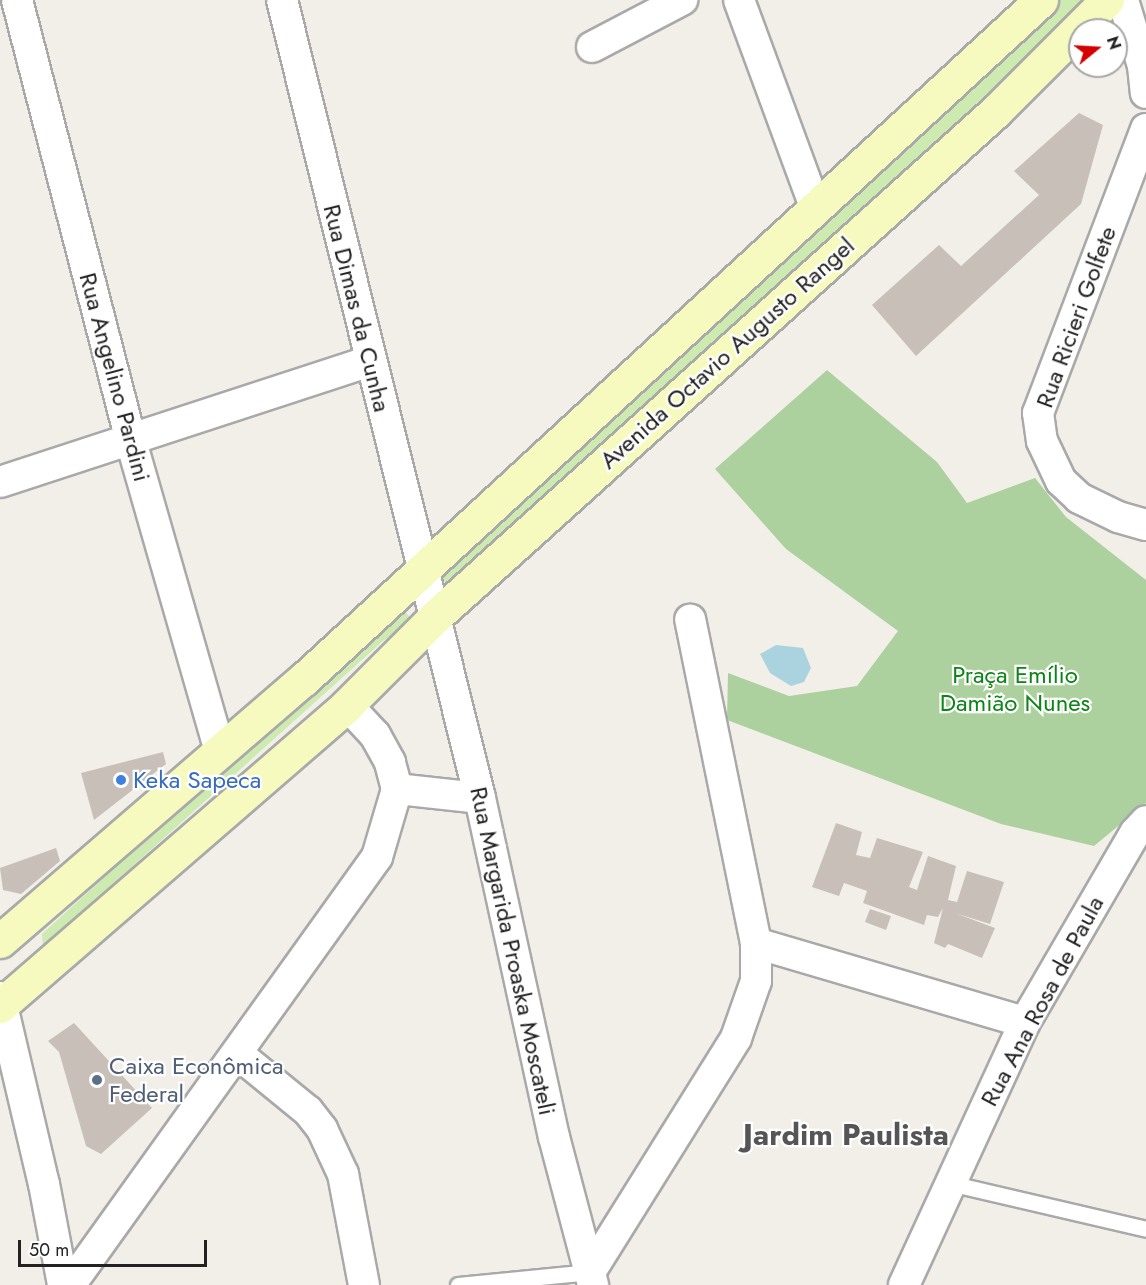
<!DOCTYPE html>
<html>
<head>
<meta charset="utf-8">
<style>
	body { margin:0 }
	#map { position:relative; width:1146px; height:1285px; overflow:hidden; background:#f2efe9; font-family:Jost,sans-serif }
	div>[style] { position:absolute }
	.grass>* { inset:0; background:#cdebb0 }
	.forest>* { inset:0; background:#add19e }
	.water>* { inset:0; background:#aad3df }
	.building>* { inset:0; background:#c7bfb8 }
	.roads { filter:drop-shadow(2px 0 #a9a9a9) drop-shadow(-2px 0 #a9a9a9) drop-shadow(0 2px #a9a9a9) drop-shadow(0 -2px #a9a9a9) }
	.service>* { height:15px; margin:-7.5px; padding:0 7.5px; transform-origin:7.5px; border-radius:7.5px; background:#fff }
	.minor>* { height:30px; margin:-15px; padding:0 15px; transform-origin:15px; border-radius:15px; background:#fff }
	.secondary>* { height:33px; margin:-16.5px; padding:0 16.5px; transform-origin:16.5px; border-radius:16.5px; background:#f7fabf }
	.dots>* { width:16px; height:16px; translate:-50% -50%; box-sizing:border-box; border:3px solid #fff; border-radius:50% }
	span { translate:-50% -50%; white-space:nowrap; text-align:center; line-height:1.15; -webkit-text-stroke:4.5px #fff; paint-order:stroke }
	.street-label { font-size:24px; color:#222 }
	.park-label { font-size:24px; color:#0c8416 }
	.shop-label { font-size:24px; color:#366cbe }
	.left { translate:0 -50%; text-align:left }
	.service-label { font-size:24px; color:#4e5e75 }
	.district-label { font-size:30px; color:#555; font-weight:700 }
	.north { position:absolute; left:1068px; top:18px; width:60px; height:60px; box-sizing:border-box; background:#fff; border:2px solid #a7a7a7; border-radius:50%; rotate:72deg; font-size:16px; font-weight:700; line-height:24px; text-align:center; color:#222 }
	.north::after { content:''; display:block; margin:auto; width:21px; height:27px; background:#d40000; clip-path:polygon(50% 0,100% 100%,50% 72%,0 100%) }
	.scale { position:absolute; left:18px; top:1240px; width:189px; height:27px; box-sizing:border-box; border:3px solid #222; border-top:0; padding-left:8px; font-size:18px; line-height:21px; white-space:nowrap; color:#222; -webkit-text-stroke:4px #fff; paint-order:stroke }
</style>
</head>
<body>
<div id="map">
	<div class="grass">
		<div style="clip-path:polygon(1058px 0,1087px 0,786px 282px,447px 584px,440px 577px,442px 570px)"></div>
		<div style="clip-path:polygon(400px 607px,413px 620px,383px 641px,43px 947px,42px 934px)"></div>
	</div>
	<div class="forest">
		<div style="clip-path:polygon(827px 370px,937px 462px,967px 503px,1035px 478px,1066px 517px,1146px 580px,1146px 803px,1094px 846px,1001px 824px,727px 720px,728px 673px,789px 696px,857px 686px,898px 631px,786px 549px,715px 469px)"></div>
	</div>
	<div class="water">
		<div style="clip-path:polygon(776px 645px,803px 648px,811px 668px,804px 682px,791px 686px,770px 673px,760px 654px)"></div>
	</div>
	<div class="building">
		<div style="clip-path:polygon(1079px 113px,1103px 125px,1081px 204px,916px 356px,872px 305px,939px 245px,961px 266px,1039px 195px,1014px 171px)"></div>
		<div style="clip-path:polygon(163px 752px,166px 764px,94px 820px,81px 773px)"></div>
		<div style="clip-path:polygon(836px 823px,862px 832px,856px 855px,870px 858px,877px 838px,923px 852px,909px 887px,917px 890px,928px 856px,956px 866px,948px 900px,957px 902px,967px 871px,1004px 882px,990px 924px,955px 913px,995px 928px,982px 958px,948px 944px,945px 948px,934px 943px,943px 908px,938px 917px,927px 915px,924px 925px,863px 903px,867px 891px,844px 883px,839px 896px,812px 887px)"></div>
		<div style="clip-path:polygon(56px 848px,60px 861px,21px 894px,3px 890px,0 868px)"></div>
		<div style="clip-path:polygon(870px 909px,891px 916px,886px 930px,865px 922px)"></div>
		<div style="clip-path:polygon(74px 1023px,152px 1108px,101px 1154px,86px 1146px,59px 1052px,48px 1041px)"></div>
	</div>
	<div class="roads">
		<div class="service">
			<div style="left:949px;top:1183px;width:202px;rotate:13.1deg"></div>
			<div style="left:458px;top:1285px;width:133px;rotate:-5.6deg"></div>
		</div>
		<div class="minor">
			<div style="left:17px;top:0;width:455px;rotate:75.5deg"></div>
			<div style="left:131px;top:441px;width:323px;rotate:74deg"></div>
			<div style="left:282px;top:0;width:822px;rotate:76.07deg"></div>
			<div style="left:480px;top:798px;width:347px;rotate:77.7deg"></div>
			<div style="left:554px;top:1137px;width:153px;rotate:75.2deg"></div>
			<div style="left:739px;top:0;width:221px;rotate:69.8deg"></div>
			<div style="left:1123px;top:0;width:69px;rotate:73.1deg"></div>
			<div style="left:1143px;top:66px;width:27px;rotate:84deg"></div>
			<div style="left:592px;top:47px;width:102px;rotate:-27.6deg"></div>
			<div style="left:1146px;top:129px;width:304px;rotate:110.8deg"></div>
			<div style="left:1038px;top:413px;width:28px;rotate:82deg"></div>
			<div style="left:1042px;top:441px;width:44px;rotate:64.6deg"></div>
			<div style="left:1061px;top:481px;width:25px;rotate:43deg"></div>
			<div style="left:1079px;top:498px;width:43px;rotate:26deg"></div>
			<div style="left:1118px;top:517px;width:29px;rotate:16deg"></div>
			<div style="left:0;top:482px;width:389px;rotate:-18.1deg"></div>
			<div style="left:397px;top:789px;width:83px;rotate:6.2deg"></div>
			<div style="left:756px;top:943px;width:280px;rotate:16.4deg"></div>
			<div style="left:0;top:997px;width:192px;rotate:76.8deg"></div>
			<div style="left:44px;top:1184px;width:103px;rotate:79.3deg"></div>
			<div style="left:238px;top:1054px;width:90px;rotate:39.2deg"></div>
			<div style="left:308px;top:1111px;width:23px;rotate:52deg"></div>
			<div style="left:322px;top:1129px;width:50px;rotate:65deg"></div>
			<div style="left:343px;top:1174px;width:113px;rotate:79.3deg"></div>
			<div style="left:590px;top:1272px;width:276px;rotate:-58deg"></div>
			<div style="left:736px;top:1038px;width:60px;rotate:-70.7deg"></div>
			<div style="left:756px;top:981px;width:38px;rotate:-90deg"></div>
			<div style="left:756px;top:943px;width:330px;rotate:-101.5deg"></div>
			<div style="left:70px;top:1285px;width:527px;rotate:-54.35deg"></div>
			<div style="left:377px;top:857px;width:71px;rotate:-73.6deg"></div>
			<div style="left:397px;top:789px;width:28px;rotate:-105deg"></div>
			<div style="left:390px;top:762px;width:31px;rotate:-119deg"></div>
			<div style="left:375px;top:735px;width:41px;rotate:-133deg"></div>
			<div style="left:904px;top:1285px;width:289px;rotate:-65.3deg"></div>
			<div style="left:1025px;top:1022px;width:219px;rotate:-59.8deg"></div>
			<div style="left:1135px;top:833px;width:16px;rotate:-47deg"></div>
		</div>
		<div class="secondary">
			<div style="left:0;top:941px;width:401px;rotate:-40.8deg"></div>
			<div style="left:304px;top:679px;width:1002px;rotate:-42.65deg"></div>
			<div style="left:0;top:1006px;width:459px;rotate:-40.9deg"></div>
			<div style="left:347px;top:705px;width:126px;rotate:-45deg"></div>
			<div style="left:436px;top:616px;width:754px;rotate:-42.04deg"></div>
			<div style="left:996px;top:111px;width:157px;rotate:-45deg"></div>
		</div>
	</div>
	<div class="dots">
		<div style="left:121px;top:780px;background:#3f7fe0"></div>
		<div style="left:97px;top:1080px;background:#5c6f8a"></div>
	</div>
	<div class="street-label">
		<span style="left:357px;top:308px;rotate:76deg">Rua Dimas da Cunha</span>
		<span style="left:1076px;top:317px;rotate:-70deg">Rua Ricieri Golfete</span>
		<span style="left:727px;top:353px;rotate:-42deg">Avenida Octavio Augusto Rangel</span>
		<span style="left:115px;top:377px;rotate:75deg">Rua Angelino Pardini</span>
		<span style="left:513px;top:951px;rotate:78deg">Rua Margarida Proaska Moscateli</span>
		<span style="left:1042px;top:1001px;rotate:-62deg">Rua Ana Rosa de Paula</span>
	</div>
	<div class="park-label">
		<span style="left:1015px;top:689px">Praça Emílio<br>Damião Nunes</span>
	</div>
	<div class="shop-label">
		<span class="left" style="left:133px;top:780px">Keka Sapeca</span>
	</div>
	<div class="service-label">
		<span class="left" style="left:109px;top:1080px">Caixa Econômica<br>Federal</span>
	</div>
	<div class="district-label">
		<span style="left:846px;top:1135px">Jardim Paulista</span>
	</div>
	<div class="north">N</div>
	<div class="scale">50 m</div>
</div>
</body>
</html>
